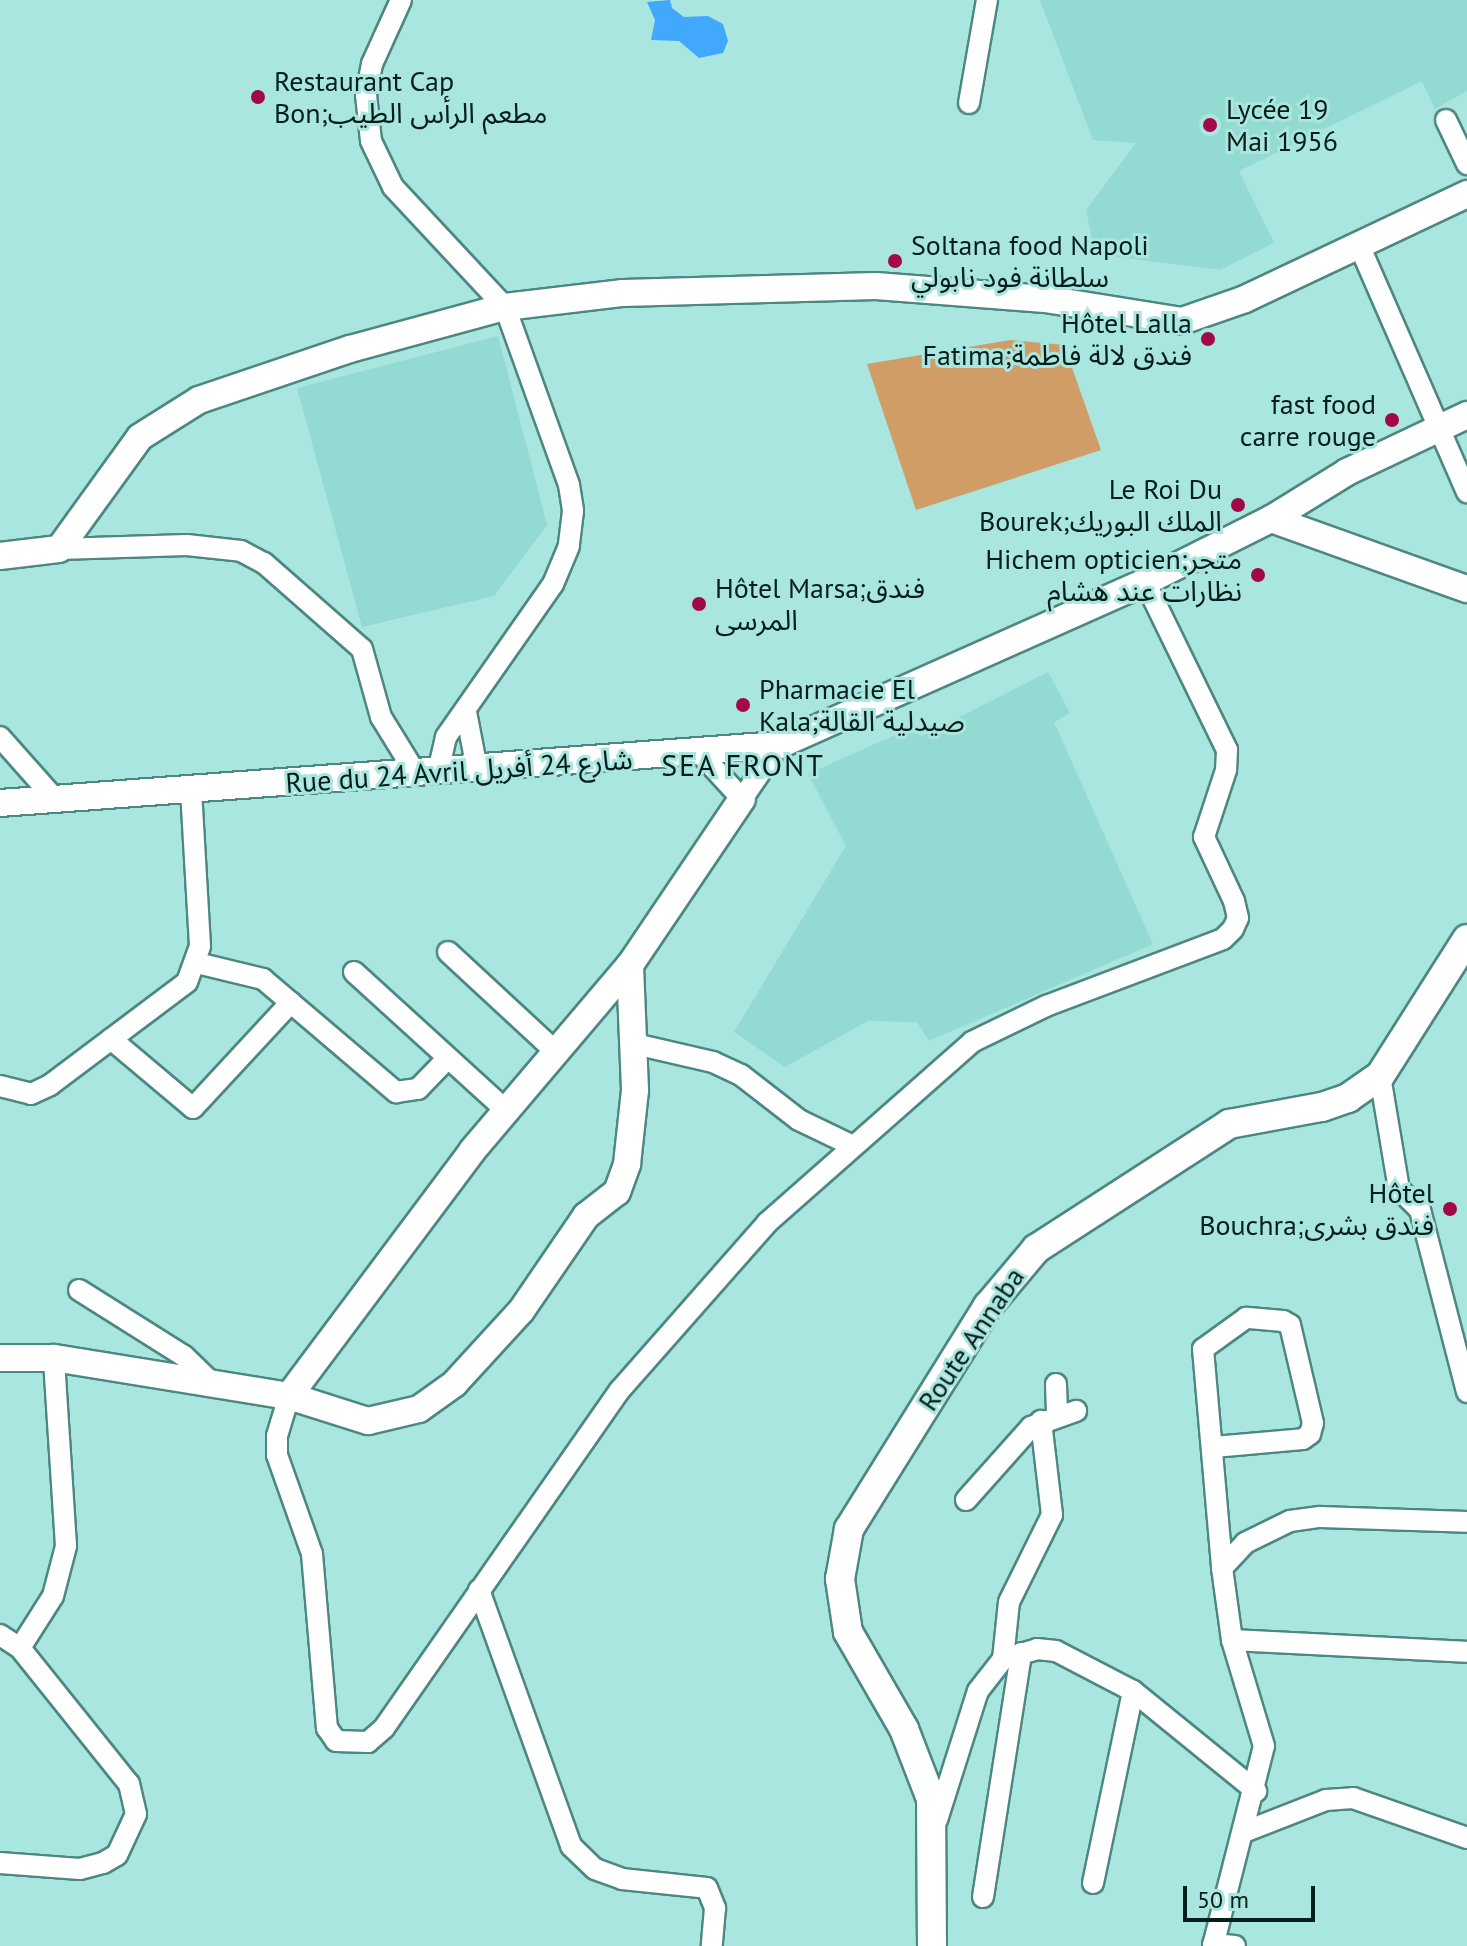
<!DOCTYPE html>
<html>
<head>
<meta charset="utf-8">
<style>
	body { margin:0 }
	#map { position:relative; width:1467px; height:1946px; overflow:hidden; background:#a9e6df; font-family:"PT Sans","Noto Sans Arabic",sans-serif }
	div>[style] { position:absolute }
	.built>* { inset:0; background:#93dad2 }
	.green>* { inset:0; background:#d19d66 }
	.water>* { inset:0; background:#41a8fd }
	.roads { filter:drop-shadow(2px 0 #4d8781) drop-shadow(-2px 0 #4d8781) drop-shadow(0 2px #4d8781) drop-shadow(0 -2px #4d8781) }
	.minor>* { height:20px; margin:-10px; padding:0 10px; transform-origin:10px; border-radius:10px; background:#fff }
	.tertiary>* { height:26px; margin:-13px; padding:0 13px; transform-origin:13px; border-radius:13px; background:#fff }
	.secondary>* { height:28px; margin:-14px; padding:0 14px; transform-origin:14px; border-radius:14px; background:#fff }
	.dots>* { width:22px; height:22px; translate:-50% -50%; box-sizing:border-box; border:4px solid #a9e6df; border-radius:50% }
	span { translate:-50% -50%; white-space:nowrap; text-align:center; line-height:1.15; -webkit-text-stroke:6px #a9e6df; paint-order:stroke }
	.poi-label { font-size:28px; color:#051e1b }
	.left { translate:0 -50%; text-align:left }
	.right { translate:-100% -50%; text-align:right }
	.street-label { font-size:28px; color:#051e1b }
	.neighbourhood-label { font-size:30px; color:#051e1b; letter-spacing:2px }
	.scale { position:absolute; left:1183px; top:1886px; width:132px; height:36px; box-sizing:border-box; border:4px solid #051e1b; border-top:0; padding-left:10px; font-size:24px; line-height:28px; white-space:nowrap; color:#051e1b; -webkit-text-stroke:6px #a9e6df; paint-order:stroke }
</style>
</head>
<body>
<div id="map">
	<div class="built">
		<div style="clip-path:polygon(1040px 0,1467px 0,1467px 91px,1435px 109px,1422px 81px,1239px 171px,1274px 243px,1220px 270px,1095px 254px,1086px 210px,1136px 143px,1093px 140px)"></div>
		<div style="clip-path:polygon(498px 336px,547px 525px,494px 596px,362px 627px,297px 388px)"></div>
		<div style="clip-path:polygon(1048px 672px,1070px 713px,1054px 722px,1153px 944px,929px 1041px,917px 1022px,868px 1021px,785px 1067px,734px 1032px,846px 846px,808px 774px,908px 729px,922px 736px)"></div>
	</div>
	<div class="green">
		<div style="clip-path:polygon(1010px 340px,1064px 345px,1101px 450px,916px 510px,867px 364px)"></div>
	</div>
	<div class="water">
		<div style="clip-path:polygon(670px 0,672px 8px,684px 17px,708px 16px,723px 24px,728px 41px,723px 53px,699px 58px,679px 41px,651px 40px,655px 20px,647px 2px)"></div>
	</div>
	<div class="roads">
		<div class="minor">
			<div style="left:401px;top:0;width:70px;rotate:114.4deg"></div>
			<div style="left:372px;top:64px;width:32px;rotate:101deg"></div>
			<div style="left:366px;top:95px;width:46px;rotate:83.8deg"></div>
			<div style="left:371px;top:141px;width:51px;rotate:64.4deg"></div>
			<div style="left:393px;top:187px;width:164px;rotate:47deg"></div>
			<div style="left:505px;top:307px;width:189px;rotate:70.2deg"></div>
			<div style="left:569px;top:485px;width:26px;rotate:81deg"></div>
			<div style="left:573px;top:511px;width:35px;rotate:97deg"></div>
			<div style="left:569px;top:546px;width:41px;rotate:112.8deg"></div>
			<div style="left:553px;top:584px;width:187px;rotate:125deg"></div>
			<div style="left:446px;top:737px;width:37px;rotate:103deg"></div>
			<div style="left:969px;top:103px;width:105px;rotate:-80.1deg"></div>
			<div style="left:1446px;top:120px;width:49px;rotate:64.5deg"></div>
			<div style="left:1359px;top:245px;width:270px;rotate:66.4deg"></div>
			<div style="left:59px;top:549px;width:128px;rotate:-1.8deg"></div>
			<div style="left:187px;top:545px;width:54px;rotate:6.3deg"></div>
			<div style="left:241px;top:551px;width:26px;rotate:28deg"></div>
			<div style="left:264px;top:563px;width:130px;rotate:41.3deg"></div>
			<div style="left:362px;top:649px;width:71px;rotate:74.4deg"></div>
			<div style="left:381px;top:717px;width:67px;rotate:58.4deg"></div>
			<div style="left:466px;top:712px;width:58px;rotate:79.1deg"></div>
			<div style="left:0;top:737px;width:84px;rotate:48.4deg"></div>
			<div style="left:700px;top:753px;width:62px;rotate:47.6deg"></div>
			<div style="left:742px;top:799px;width:65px;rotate:-55.6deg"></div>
			<div style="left:448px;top:952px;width:147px;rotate:42.8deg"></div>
			<div style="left:197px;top:963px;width:68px;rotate:13.6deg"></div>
			<div style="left:263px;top:979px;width:175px;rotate:40.4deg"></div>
			<div style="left:396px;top:1092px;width:22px;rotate:-8deg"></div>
			<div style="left:418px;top:1089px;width:42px;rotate:-46deg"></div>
			<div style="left:354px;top:972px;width:207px;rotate:42.3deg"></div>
			<div style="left:111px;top:1039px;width:107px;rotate:40.1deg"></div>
			<div style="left:193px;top:1108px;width:144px;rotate:-47.2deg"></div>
			<div style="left:635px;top:1044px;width:80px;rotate:13deg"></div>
			<div style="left:713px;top:1062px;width:31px;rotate:25deg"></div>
			<div style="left:741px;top:1075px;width:73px;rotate:37.8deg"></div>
			<div style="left:799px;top:1120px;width:60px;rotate:25.7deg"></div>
			<div style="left:1380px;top:1076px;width:115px;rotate:80.5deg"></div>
			<div style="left:1399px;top:1189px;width:30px;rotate:45deg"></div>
			<div style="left:1420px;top:1210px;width:188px;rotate:75.5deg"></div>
			<div style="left:0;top:1086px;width:32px;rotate:14deg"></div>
			<div style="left:31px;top:1094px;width:21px;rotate:-25deg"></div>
			<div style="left:50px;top:1085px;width:171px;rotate:-36.9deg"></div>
			<div style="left:187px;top:982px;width:38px;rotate:-70deg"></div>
			<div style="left:200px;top:946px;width:156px;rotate:-93.3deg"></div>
			<div style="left:79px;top:1290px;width:124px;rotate:32.2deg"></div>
			<div style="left:184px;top:1356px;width:36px;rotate:44deg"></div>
			<div style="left:1056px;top:1384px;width:31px;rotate:88deg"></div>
			<div style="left:289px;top:1396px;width:42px;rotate:106.7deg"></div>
			<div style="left:277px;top:1436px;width:19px;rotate:90deg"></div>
			<div style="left:277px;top:1455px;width:105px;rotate:70.5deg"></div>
			<div style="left:312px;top:1554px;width:175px;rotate:85.1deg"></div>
			<div style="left:327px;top:1728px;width:16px;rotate:55deg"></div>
			<div style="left:336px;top:1741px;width:32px;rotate:2deg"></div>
			<div style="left:368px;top:1742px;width:21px;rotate:-41deg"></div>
			<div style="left:384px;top:1728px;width:412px;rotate:-55.1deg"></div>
			<div style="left:620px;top:1390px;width:222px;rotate:-48.6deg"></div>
			<div style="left:767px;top:1223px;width:273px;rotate:-41.4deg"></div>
			<div style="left:972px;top:1042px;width:82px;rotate:-25.9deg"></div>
			<div style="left:1046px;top:1006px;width:189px;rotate:-20.7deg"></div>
			<div style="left:1223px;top:939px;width:14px;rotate:-45deg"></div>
			<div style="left:1233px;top:929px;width:12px;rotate:-66deg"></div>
			<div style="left:1238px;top:918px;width:17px;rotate:-103deg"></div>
			<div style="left:1234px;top:901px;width:71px;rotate:-115.1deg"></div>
			<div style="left:1204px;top:837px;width:71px;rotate:-71.8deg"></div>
			<div style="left:1226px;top:770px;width:20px;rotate:-87deg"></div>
			<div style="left:1227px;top:750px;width:187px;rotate:-116deg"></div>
			<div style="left:1214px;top:1447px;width:89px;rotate:-5.1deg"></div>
			<div style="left:1303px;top:1439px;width:9px;rotate:-36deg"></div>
			<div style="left:1310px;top:1434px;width:11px;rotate:-75deg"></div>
			<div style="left:1313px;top:1423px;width:101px;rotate:-103.2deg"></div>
			<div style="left:1290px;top:1325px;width:8px;rotate:-150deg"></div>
			<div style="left:1283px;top:1321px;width:37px;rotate:-175deg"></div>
			<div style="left:1246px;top:1318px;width:53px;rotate:144.2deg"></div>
			<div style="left:1203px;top:1349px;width:220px;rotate:85deg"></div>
			<div style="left:966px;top:1500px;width:98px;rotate:-48.3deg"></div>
			<div style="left:1031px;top:1427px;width:48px;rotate:-19.6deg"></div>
			<div style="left:479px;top:1590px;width:272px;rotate:70.2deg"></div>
			<div style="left:571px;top:1846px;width:33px;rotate:44deg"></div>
			<div style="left:595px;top:1869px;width:29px;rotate:20deg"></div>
			<div style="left:622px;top:1879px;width:85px;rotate:6deg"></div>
			<div style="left:707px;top:1888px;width:22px;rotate:68deg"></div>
			<div style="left:715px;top:1908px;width:38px;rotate:95deg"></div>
			<div style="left:0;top:1635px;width:24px;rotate:33deg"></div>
			<div style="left:1232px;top:1640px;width:235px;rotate:2.9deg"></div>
			<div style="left:1003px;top:1659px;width:57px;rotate:-84deg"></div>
			<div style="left:1009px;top:1602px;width:97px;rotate:-63.7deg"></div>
			<div style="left:1052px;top:1515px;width:95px;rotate:-96.7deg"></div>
			<div style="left:937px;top:1820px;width:135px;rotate:-72.4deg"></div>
			<div style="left:978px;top:1691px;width:41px;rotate:-52deg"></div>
			<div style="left:1003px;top:1659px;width:35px;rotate:-16deg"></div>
			<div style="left:1037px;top:1649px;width:19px;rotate:6deg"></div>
			<div style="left:1056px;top:1651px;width:87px;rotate:27.5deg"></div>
			<div style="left:1133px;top:1691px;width:159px;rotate:39.1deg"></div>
			<div style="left:1244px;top:1832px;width:88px;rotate:-21.3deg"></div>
			<div style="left:1326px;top:1800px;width:27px;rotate:-4deg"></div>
			<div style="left:1353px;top:1798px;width:121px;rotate:19.3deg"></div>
			<div style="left:0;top:1863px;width:80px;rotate:4.3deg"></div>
			<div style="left:80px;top:1869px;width:24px;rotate:-15deg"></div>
			<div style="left:103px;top:1863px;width:16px;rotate:-30deg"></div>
			<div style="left:117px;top:1855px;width:45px;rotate:-65.1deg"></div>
			<div style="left:136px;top:1814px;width:31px;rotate:-103deg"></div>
			<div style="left:129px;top:1784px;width:174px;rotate:-128.7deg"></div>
			<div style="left:20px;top:1648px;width:62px;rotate:-57.6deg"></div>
			<div style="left:53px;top:1596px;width:52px;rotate:-75.4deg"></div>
			<div style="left:66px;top:1546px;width:188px;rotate:-93.7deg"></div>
			<div style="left:1093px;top:1883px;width:196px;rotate:-78.2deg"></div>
			<div style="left:983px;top:1897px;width:247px;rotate:-81.1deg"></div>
			<div style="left:1213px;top:1944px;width:22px;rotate:5deg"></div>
			<div style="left:1213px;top:1946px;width:206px;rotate:-75.7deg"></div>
			<div style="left:1264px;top:1746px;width:111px;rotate:-106.8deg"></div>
			<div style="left:1232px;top:1640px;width:73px;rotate:-97.9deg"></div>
			<div style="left:1222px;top:1568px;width:34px;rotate:-47deg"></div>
			<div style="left:1245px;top:1543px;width:50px;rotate:-26.1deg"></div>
			<div style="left:1290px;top:1521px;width:30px;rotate:-8deg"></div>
			<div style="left:1320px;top:1517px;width:147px;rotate:1.9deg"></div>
		</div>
		<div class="tertiary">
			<div style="left:1271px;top:519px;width:208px;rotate:19.7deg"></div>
			<div style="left:0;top:556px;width:59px;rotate:-6.8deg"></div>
			<div style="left:59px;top:549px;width:138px;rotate:-54.1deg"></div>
			<div style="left:140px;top:437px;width:70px;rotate:-32.1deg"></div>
			<div style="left:199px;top:400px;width:159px;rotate:-18.7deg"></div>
			<div style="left:350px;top:349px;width:161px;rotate:-15.2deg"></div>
			<div style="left:505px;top:307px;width:119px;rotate:-6.8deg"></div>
			<div style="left:623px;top:293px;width:253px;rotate:-1.6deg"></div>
			<div style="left:876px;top:286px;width:169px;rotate:4.4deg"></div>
			<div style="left:1045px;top:299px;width:139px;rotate:9.1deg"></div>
			<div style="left:1182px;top:321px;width:67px;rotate:-19.2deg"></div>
			<div style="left:1245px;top:299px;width:246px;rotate:-25.3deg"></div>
			<div style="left:0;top:803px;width:781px;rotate:-4.26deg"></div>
			<div style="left:779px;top:745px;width:401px;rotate:-24deg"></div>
			<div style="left:1145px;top:582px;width:141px;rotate:-26.6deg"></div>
			<div style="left:1271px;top:519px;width:89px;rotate:-31.7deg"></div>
			<div style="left:1347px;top:472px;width:133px;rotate:-25.4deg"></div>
			<div style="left:0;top:1358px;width:54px"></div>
			<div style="left:54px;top:1358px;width:238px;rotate:9.2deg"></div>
			<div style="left:289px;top:1396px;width:306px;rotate:-53.2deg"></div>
			<div style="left:472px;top:1151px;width:244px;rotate:-49.7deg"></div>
			<div style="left:630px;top:965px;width:200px;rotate:-56deg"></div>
			<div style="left:289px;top:1396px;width:83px;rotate:17.6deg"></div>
			<div style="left:368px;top:1421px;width:52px;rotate:-13.2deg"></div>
			<div style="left:419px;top:1409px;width:43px;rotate:-35.5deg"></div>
			<div style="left:454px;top:1384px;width:99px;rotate:-47.5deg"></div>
			<div style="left:521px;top:1311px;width:115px;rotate:-55.6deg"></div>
			<div style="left:586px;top:1216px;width:39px;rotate:-38deg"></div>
			<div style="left:617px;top:1192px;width:30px;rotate:-70deg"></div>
			<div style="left:627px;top:1164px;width:74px;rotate:-83.8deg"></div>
			<div style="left:635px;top:1090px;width:125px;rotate:-92.3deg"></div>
		</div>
		<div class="secondary">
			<div style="left:932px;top:1946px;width:147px;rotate:-90.4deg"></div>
			<div style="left:931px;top:1799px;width:75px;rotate:-111.1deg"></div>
			<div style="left:904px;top:1729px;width:112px;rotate:-120deg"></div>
			<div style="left:848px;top:1632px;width:54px;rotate:-98.6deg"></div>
			<div style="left:840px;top:1579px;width:51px;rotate:-79.8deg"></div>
			<div style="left:849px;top:1529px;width:263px;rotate:-58.1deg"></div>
			<div style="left:988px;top:1306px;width:75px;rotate:-49.9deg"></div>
			<div style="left:1036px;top:1249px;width:230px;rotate:-32.9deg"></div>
			<div style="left:1229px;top:1124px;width:95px;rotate:-10.4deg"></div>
			<div style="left:1322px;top:1107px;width:28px;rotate:-19deg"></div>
			<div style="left:1348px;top:1098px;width:39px;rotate:-35deg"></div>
			<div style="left:1380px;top:1076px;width:162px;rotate:-57.6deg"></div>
		</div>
	</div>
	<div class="dots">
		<div style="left:258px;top:97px;background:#a20846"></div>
		<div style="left:1210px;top:125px;background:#a20846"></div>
		<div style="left:895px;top:261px;background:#a20846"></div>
		<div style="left:1208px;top:339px;background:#a20846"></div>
		<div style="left:1392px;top:420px;background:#a20846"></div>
		<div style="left:1238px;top:505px;background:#a20846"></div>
		<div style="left:1258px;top:575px;background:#a20846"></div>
		<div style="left:699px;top:604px;background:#a20846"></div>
		<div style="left:743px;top:705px;background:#a20846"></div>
		<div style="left:1450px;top:1209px;background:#a20846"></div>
	</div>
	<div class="poi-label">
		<span class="left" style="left:274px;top:97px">Restaurant Cap<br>Bon;مطعم الرأس الطيب</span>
		<span class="left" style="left:1226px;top:125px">Lycée 19<br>Mai 1956</span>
		<span class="left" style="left:911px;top:261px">Soltana food Napoli<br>سلطانة فود نابولي</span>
		<span class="right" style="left:1192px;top:339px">Hôtel Lalla<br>Fatima;فندق لالة فاطمة</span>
		<span class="right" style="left:1376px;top:420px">fast food<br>carre rouge</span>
		<span class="right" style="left:1222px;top:505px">Le Roi Du<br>Bourek;الملك البوريك</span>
		<span class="right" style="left:1242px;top:575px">Hichem opticien;متجر<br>نظارات عند هشام</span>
		<span class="left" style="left:715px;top:604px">Hôtel Marsa;فندق<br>المرسى</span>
		<span class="left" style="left:759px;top:705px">Pharmacie El<br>Kala;صيدلية القالة</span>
		<span class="right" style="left:1434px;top:1209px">Hôtel<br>Bouchra;فندق بشرى</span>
	</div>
	<div class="street-label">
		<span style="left:459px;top:771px;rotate:-4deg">Rue du 24 Avril شارع 24 أفريل</span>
		<span style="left:971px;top:1339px;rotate:-56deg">Route Annaba</span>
	</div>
	<div class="neighbourhood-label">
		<span style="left:743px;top:765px">SEA FRONT</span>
	</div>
	<div class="scale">50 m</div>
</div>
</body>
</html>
